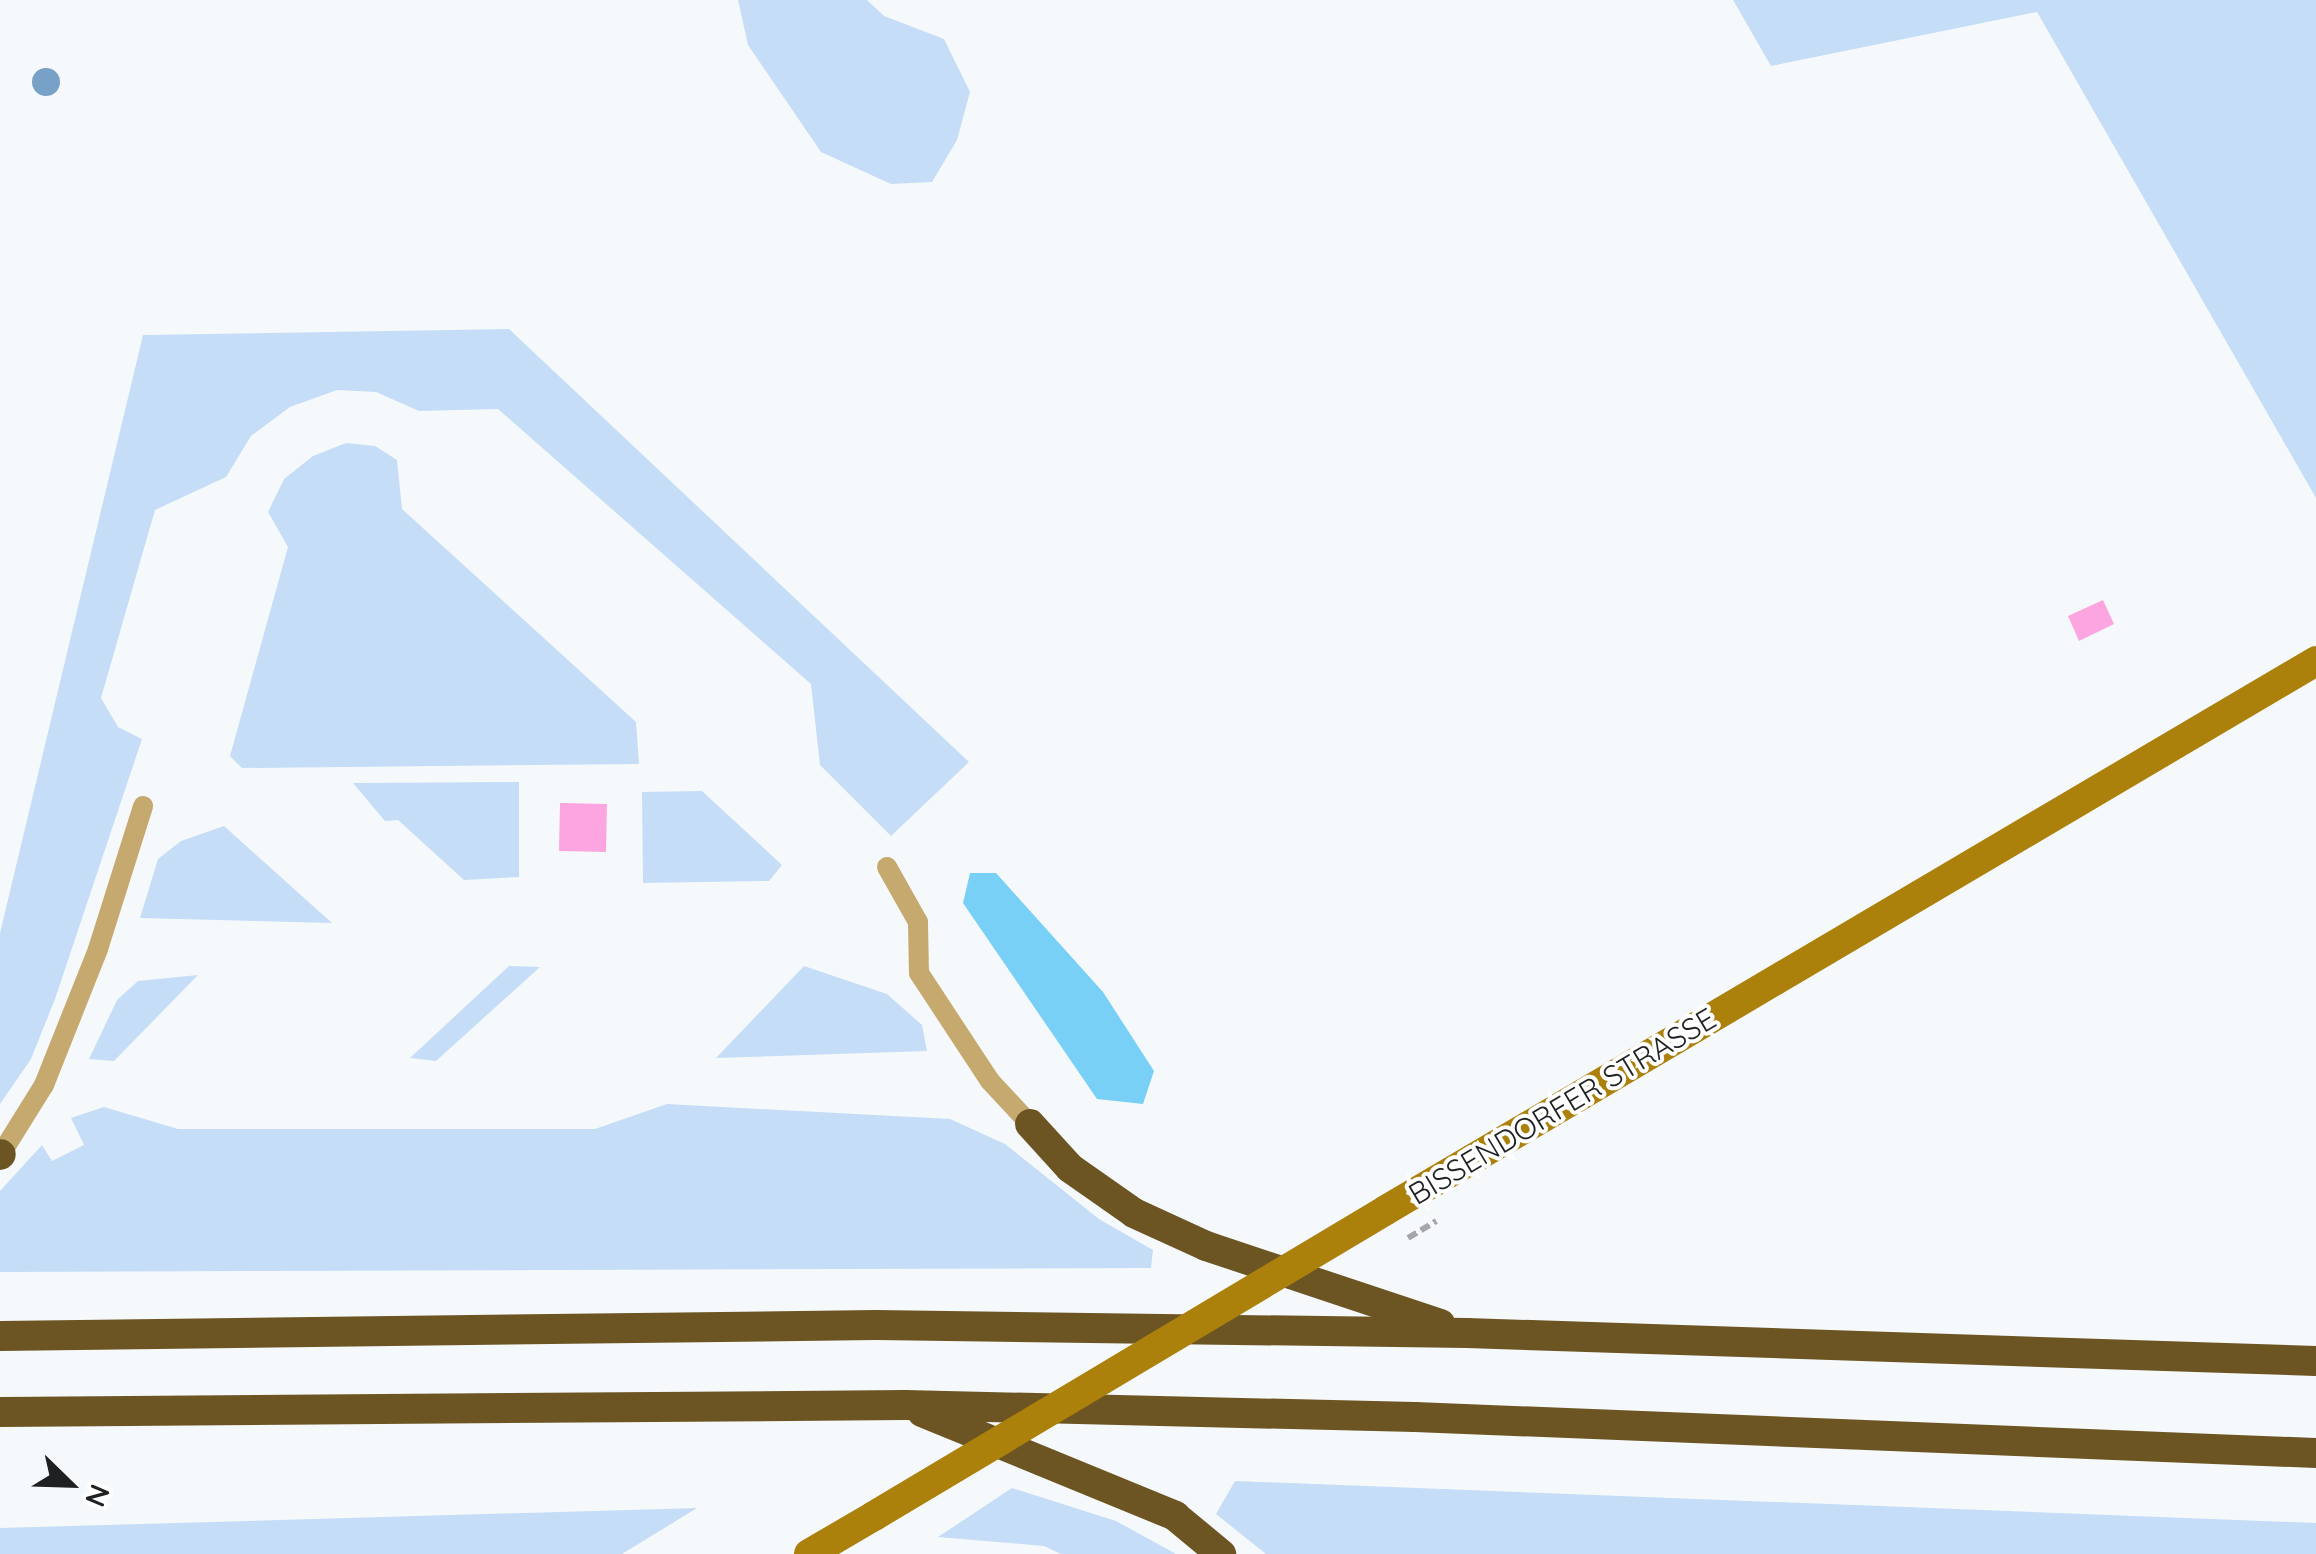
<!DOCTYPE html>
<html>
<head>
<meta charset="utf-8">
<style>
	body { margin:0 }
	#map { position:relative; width:2316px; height:1554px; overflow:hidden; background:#f6f9fc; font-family:Quicksand,sans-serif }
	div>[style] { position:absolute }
	.green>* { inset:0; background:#c5ddf7 }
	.water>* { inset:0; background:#78d0f6 }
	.building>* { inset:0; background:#fca5e0 }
	.service>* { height:20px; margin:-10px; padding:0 10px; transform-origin:10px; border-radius:10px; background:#c6a96e }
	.secondary>* { height:30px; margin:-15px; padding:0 15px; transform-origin:15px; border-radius:15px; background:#ac810b }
	.motorway>* { height:30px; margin:-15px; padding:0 15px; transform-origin:15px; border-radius:15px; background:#6c5522 }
	.path-bridge>* { height:6px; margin-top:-3px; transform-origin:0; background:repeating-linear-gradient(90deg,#a4a6a9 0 10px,transparent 0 15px) }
	.secondary-bridge>* { height:30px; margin:-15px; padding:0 15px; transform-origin:15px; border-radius:15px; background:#ac810b }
	.trees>* { width:28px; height:28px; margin:-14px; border-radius:50%; background:#77a1c6 }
	span { translate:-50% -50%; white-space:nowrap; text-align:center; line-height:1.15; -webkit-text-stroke:8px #fff; paint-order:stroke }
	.street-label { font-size:30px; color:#1f2021 }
	.north { position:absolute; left:20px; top:1434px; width:100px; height:100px; -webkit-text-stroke:8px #fff; paint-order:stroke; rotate:113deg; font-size:28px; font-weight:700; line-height:40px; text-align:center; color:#1f2021 }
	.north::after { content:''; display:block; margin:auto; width:35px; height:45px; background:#1f2021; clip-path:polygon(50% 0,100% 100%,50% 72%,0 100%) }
</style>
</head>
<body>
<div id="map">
	<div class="green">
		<div style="clip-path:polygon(738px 0,867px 0,884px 16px,944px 39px,970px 92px,957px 140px,932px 182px,891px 184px,821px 152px,748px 45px)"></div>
		<div style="clip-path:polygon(1733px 0,2316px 0,2316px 498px,2037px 12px,1771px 66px)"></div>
		<div style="clip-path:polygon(509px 329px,969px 762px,891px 836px,820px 765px,811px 684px,498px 409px,419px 411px,376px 392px,337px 390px,290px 407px,251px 436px,226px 477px,155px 510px,101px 698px,118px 727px,142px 739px,55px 999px,31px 1059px,0 1104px,0 933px,143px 335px)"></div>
		<div style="clip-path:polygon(346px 443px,375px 446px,397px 460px,402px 509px,636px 722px,639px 764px,242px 768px,230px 756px,288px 547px,268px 512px,284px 479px,313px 456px)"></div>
		<div style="clip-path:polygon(519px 782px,519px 877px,464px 880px,398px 820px,385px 821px,353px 783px)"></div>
		<div style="clip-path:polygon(702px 791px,782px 865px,769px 881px,643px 883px,642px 792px)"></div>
		<div style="clip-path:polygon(224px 826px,332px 923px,140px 918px,158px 859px,181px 841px)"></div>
		<div style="clip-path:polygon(509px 966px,540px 967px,436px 1061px,410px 1058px)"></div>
		<div style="clip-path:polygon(804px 966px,887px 994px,922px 1025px,927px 1051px,716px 1058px)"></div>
		<div style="clip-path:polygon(198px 975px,114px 1061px,89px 1059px,117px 1000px,138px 981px)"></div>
		<div style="clip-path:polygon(667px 1104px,950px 1119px,1005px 1144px,1099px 1219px,1153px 1250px,1151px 1268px,0 1272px,0 1191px,42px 1145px,52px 1161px,84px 1145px,71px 1118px,104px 1107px,178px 1129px,595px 1129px)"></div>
		<div style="clip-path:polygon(1235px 1481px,2316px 1523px,2316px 1554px,1266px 1554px,1216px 1514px)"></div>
		<div style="clip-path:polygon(1012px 1488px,1116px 1521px,1176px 1554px,1061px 1554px,1044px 1546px,938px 1537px)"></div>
		<div style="clip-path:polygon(697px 1508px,622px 1554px,0 1554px,0 1528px)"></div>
	</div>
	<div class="water">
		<div style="clip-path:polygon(970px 873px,996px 873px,1103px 992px,1154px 1071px,1143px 1104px,1097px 1099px,963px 903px)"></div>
	</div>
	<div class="building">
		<div style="clip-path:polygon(2103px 600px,2114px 624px,2079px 641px,2068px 616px)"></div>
		<div style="clip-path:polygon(560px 803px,607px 804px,606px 852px,559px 851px)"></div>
	</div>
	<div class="service">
		<div style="left:887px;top:867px;width:63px;rotate:60.6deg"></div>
		<div style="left:918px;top:922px;width:51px;rotate:88.9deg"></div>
		<div style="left:919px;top:973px;width:129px;rotate:56.7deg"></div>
		<div style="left:990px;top:1081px;width:59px;rotate:47.1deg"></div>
		<div style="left:1px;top:1154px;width:81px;rotate:-58.1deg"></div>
		<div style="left:44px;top:1085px;width:146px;rotate:-68.3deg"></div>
		<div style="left:98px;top:949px;width:150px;rotate:-72.5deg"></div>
	</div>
	<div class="secondary">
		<div style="left:1386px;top:1210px;width:1080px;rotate:-30.55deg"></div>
		<div style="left:809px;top:1554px;width:75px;rotate:-30.3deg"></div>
	</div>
	<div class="motorway">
		<div style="left:1030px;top:1124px;width:59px;rotate:47.7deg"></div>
		<div style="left:1070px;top:1168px;width:78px;rotate:35.1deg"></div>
		<div style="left:1134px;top:1213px;width:79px;rotate:24.6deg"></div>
		<div style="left:1206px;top:1246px;width:247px;rotate:18.4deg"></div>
		<div style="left:0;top:1155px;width:1px;rotate:-45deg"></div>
		<div style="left:0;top:1336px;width:876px;rotate:-0.72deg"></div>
		<div style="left:876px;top:1325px;width:591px;rotate:0.78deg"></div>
		<div style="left:1467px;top:1333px;width:849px;rotate:1.89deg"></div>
		<div style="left:0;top:1412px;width:905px;rotate:-0.44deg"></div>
		<div style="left:905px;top:1405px;width:510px;rotate:1.35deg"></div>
		<div style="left:1415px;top:1417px;width:902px;rotate:2.29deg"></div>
		<div style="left:922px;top:1412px;width:274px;rotate:22.3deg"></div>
		<div style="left:1175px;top:1516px;width:60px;rotate:39.6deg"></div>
	</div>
	<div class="path-bridge">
		<div style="left:1408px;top:1238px;width:33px;rotate:-31deg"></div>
	</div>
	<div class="secondary-bridge">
		<div style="left:874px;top:1516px;width:596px;rotate:-30.86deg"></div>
	</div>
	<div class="trees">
		<div style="left:46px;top:82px"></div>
	</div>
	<div class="street-label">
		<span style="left:1562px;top:1106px;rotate:-31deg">BISSENDORFER STRASSE</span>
	</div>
	<div class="north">N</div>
</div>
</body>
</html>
